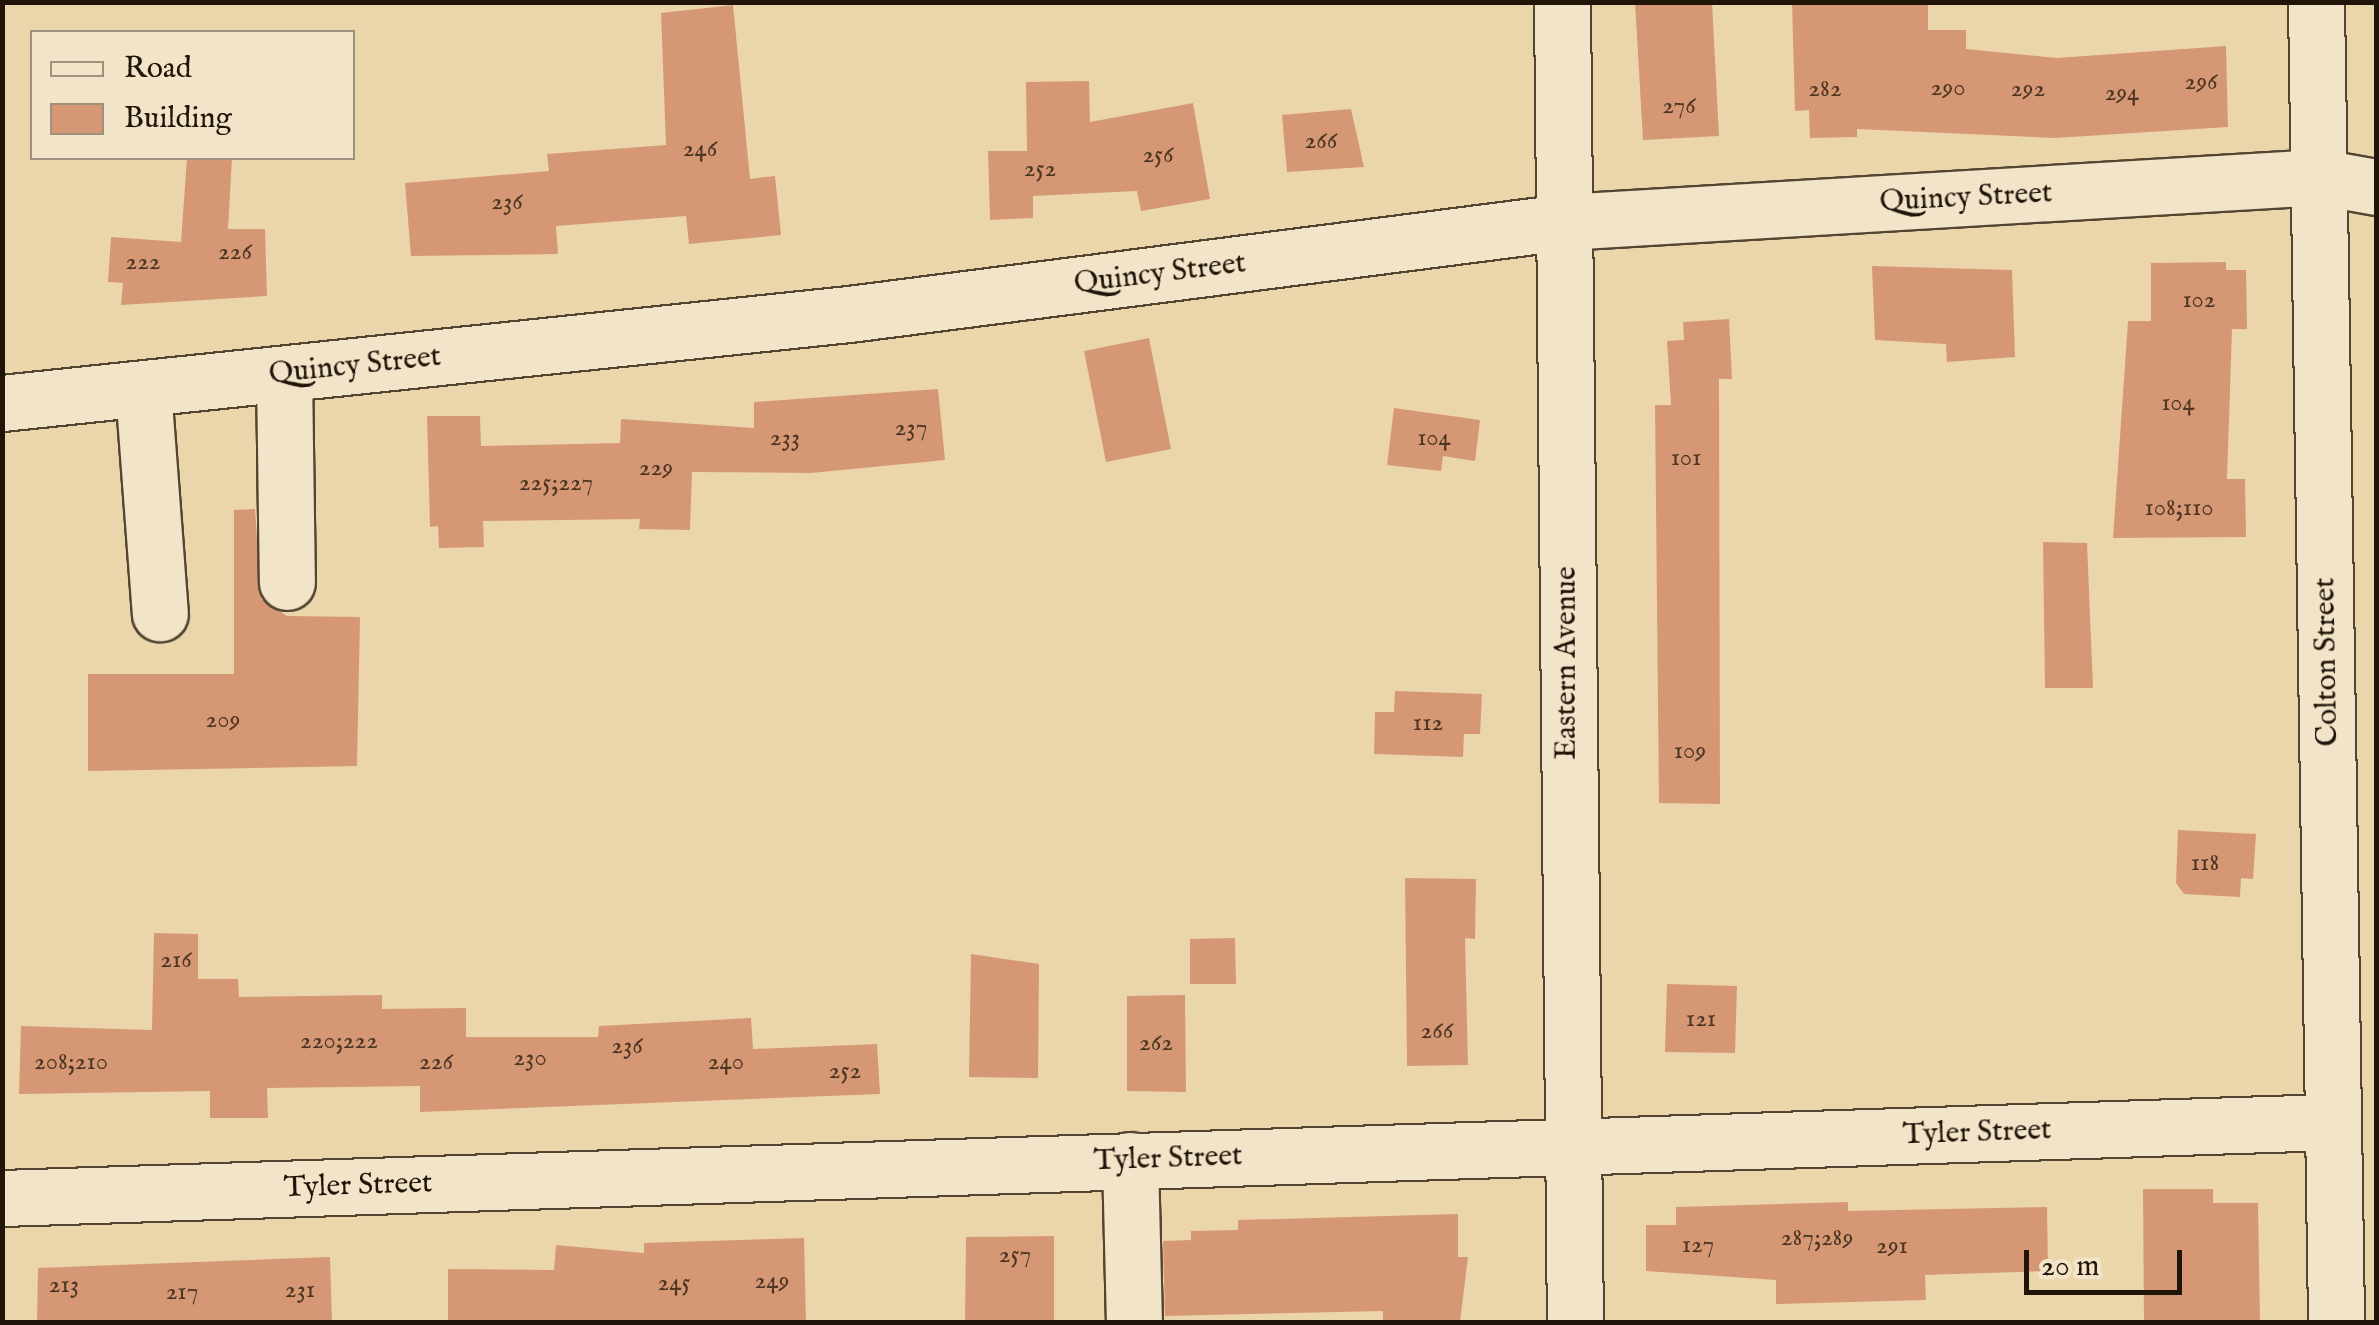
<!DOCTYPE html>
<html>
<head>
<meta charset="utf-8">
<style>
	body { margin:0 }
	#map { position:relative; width:2379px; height:1325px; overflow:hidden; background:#ebd6ac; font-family:"IM FELL English",serif }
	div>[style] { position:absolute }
	.building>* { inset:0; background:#d69874 }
	.roads { filter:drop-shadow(2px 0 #544532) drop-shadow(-2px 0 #544532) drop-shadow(0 2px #544532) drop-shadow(0 -2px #544532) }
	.minor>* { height:55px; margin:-27.5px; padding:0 27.5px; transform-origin:27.5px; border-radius:27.5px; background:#f2e4c9 }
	span { translate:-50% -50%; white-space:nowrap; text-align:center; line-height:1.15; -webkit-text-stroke:8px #f2e4c9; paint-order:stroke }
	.number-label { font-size:25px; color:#4e3624 }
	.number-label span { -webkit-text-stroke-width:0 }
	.street-label { font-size:30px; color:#21150a }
	.frame { position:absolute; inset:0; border:5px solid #21150a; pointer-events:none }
	.legend { position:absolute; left:30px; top:30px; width:325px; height:130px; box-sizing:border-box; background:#f2e4c9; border:2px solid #9e917d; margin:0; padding:12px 18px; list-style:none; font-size:30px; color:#21150a }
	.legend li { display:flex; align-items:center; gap:20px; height:50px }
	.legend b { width:50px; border:2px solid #9e917d }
	.scale { position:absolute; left:2024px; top:1250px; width:158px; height:45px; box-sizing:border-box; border:5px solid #21150a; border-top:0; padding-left:12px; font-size:30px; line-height:35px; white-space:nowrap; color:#21150a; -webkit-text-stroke:8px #f2e4c9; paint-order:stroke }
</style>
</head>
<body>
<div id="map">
	<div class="building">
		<div style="clip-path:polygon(1635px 2px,1712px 2px,1719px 136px,1643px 140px)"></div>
		<div style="clip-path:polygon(1792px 2px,1928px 2px,1928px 30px,1966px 30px,1966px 49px,2057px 58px,2226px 46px,2228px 127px,2055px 138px,1857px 129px,1857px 137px,1810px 138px,1809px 110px,1795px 111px)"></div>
		<div style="clip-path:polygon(733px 5px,750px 179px,775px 176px,781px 235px,689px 244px,686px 216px,556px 226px,558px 254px,411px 256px,405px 183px,549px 171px,547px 154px,666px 145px,661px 13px)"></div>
		<div style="clip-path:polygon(1089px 81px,1090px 122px,1193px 103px,1210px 199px,1141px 211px,1137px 191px,1033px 196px,1033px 218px,990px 220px,988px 151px,1027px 151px,1026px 82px)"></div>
		<div style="clip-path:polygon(1351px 109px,1364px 167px,1287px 172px,1282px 115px)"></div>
		<div style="clip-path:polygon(187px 158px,232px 158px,228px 229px,265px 229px,267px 296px,121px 305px,123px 283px,108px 282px,111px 237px,181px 242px)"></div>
		<div style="clip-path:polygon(2226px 262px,2226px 270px,2246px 270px,2247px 329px,2232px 329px,2227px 479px,2245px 479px,2246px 537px,2113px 538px,2128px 321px,2151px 321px,2151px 263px)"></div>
		<div style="clip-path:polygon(1872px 266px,2012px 270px,2015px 357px,1947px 362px,1946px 344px,1875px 340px)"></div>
		<div style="clip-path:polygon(1729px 319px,1732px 379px,1719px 379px,1720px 804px,1659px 803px,1655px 405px,1671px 405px,1667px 341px,1684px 340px,1683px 322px)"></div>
		<div style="clip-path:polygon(1149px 338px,1171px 449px,1106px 462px,1084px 351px)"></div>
		<div style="clip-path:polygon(938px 389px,945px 460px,811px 473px,692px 472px,690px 530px,639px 529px,640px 519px,483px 521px,484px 547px,439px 548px,438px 526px,430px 527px,427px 416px,480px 416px,481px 446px,620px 443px,621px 419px,754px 428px,754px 402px)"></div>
		<div style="clip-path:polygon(1394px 408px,1480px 420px,1475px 461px,1443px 456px,1441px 471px,1387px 465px)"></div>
		<div style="clip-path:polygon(255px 509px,261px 599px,287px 616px,360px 617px,357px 766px,88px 771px,88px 674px,234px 674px,234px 510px)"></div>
		<div style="clip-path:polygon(2043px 542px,2087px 543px,2093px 688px,2045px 688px)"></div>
		<div style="clip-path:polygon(1395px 691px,1482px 694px,1480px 734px,1464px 734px,1463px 757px,1374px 754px,1375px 712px,1394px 712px)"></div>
		<div style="clip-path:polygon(2178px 830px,2256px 834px,2253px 879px,2241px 878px,2240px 897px,2184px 894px,2176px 883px)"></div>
		<div style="clip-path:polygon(1405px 878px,1476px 879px,1475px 939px,1465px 938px,1468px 1065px,1407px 1066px)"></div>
		<div style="clip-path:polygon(154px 933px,198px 934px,198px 979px,238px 979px,239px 997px,382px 995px,382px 1009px,466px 1008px,466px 1037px,598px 1037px,599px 1026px,751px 1018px,753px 1049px,877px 1044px,880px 1094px,420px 1112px,420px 1086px,267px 1088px,268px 1118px,210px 1118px,210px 1091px,19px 1094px,21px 1026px,152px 1030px)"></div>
		<div style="clip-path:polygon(1235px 938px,1236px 984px,1190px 984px,1190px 939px)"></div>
		<div style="clip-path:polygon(971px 954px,1039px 964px,1038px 1078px,969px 1077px)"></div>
		<div style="clip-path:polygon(1667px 984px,1737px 986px,1735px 1053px,1665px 1052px)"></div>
		<div style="clip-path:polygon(1185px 995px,1186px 1092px,1127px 1091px,1127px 996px)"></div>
		<div style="clip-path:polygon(2143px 1189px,2213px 1189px,2213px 1203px,2258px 1203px,2260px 1322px,2144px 1322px)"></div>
		<div style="clip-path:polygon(1848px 1202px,1848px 1211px,2047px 1207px,2048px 1271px,1925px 1275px,1926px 1300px,1776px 1304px,1776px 1280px,1646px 1271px,1646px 1225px,1676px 1225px,1676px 1207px)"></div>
		<div style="clip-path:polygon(1458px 1214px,1458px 1257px,1468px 1257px,1460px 1322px,1383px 1322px,1383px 1311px,1165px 1316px,1163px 1241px,1191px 1240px,1191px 1231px,1238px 1230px,1238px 1220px)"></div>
		<div style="clip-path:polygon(1054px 1236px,1054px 1322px,965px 1322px,966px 1237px)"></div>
		<div style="clip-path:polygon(804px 1238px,806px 1322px,448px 1322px,448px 1269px,554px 1270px,556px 1245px,644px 1253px,644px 1243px)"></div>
		<div style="clip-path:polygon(330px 1257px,332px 1322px,37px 1322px,38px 1268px)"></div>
	</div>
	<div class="roads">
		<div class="minor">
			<div style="left:1562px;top:2px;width:1320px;rotate:89.44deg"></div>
			<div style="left:2316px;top:2px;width:1320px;rotate:89.13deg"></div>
			<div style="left:284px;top:374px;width:208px;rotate:89.2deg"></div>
			<div style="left:143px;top:389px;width:225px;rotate:85.7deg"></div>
			<div style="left:2px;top:403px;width:852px;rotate:-6deg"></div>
			<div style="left:849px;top:314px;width:721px;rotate:-7.33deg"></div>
			<div style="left:1564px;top:222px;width:757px;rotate:-3.41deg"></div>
			<div style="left:2320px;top:177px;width:57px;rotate:10.1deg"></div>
			<div style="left:1130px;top:1160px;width:162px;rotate:88.6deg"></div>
			<div style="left:2px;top:1198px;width:2332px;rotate:-1.87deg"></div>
		</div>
	</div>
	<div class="number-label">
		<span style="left:2201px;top:82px">296</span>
		<span style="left:1948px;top:88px">290</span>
		<span style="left:1825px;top:89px">282</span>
		<span style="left:2028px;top:89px">292</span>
		<span style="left:2122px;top:93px">294</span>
		<span style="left:1679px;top:106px">276</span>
		<span style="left:1321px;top:141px">266</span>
		<span style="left:700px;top:149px">246</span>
		<span style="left:1158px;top:155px">256</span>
		<span style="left:1040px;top:169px">252</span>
		<span style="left:507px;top:202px">236</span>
		<span style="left:235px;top:252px">226</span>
		<span style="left:143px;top:262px">222</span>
		<span style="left:2199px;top:300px">102</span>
		<span style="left:2178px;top:403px">104</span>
		<span style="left:911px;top:428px">237</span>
		<span style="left:785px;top:438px">233</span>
		<span style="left:1434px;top:438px">104</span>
		<span style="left:1686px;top:458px">101</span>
		<span style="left:656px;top:468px">229</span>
		<span style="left:556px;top:483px">225;227</span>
		<span style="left:2179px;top:508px">108;110</span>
		<span style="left:223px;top:720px">209</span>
		<span style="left:1428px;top:723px">112</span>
		<span style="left:1690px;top:751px">109</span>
		<span style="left:2205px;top:863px">118</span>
		<span style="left:176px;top:960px">216</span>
		<span style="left:1701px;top:1019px">121</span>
		<span style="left:1437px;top:1031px">266</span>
		<span style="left:339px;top:1041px">220;222</span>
		<span style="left:1156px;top:1043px">262</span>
		<span style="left:627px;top:1046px">236</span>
		<span style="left:530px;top:1058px">230</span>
		<span style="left:71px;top:1062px">208;210</span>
		<span style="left:436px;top:1062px">226</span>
		<span style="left:726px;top:1062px">240</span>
		<span style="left:845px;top:1071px">252</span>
		<span style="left:1817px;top:1238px">287;289</span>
		<span style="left:1698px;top:1245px">127</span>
		<span style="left:1892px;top:1246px">291</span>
		<span style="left:1015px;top:1255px">257</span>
		<span style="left:772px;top:1281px">249</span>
		<span style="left:674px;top:1283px">245</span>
		<span style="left:64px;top:1285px">213</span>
		<span style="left:300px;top:1290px">231</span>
		<span style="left:182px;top:1292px">217</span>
	</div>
	<div class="street-label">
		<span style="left:1966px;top:198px;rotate:-3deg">Quincy Street</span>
		<span style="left:1160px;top:274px;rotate:-7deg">Quincy Street</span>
		<span style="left:355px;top:366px;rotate:-6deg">Quincy Street</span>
		<span style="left:2327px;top:662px;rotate:-91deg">Colton Street</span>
		<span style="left:1567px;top:663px;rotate:-90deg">Eastern Avenue</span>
		<span style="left:1977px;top:1133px;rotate:-2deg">Tyler Street</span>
		<span style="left:1168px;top:1159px;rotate:-2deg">Tyler Street</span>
		<span style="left:358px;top:1186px;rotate:-2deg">Tyler Street</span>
	</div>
	<div class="frame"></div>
	<ul class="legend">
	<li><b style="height:12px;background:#f2e4c9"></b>Road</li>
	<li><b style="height:28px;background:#d69874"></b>Building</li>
	</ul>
	<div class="scale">20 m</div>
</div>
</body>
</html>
